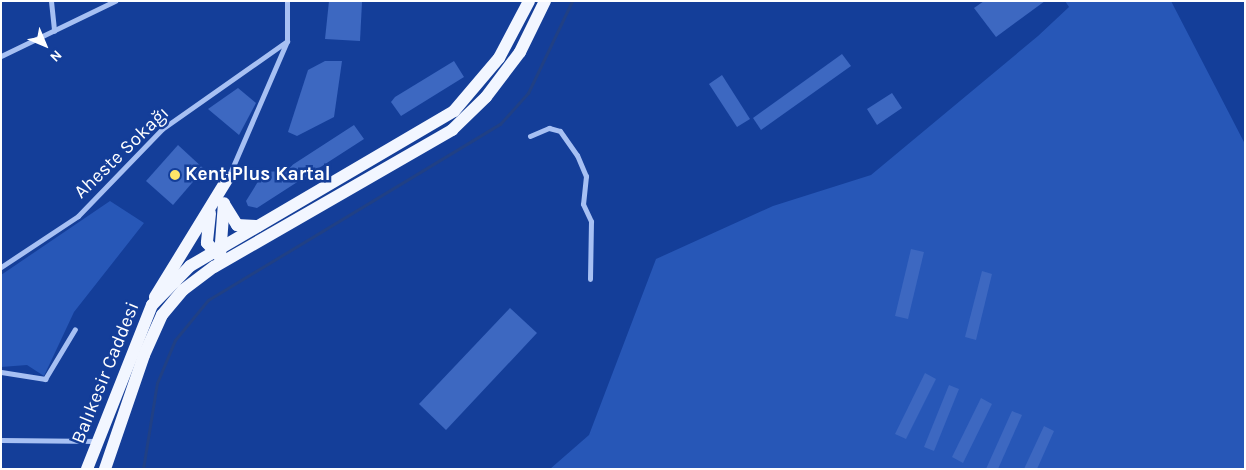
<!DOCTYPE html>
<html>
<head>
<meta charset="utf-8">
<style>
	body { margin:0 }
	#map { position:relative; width:1246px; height:470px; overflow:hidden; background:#143e99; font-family:Karla,sans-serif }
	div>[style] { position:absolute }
	.green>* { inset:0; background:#2757b7 }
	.stream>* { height:3px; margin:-1.5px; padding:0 1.5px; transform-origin:1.5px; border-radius:1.5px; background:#204085 }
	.building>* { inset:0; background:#3d68c1 }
	.street>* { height:5px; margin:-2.5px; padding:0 2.5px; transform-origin:2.5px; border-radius:2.5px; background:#a7c0f3 }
	.primary>* { height:12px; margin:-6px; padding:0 6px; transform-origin:6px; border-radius:6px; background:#f2f6ff }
	.dots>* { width:14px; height:14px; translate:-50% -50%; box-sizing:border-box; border:2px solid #143e99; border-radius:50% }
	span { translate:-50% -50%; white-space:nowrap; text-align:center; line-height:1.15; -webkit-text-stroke:5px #143e99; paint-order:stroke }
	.street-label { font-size:19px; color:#fff }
	.poi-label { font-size:19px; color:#fff; font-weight:700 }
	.left { translate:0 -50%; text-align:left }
	.frame { position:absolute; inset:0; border:2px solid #fff; pointer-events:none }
	.north { position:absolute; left:20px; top:20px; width:50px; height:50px; -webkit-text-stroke:4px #143e99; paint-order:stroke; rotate:135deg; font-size:14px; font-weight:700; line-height:20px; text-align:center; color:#fff }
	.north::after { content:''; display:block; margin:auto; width:18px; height:22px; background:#fff; clip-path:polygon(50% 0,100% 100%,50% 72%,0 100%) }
</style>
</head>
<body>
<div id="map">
	<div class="green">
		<div style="clip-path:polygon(1065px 1px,1171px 1px,1245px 144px,1245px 469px,550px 469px,589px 435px,656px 259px,773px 206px,871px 175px,1038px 36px,1069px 7px)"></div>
		<div style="clip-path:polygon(110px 201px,144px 223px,74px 312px,44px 376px,27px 365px,1px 367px,1px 275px)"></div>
	</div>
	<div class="stream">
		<div style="left:143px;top:469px;width:87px;rotate:-80.8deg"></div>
		<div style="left:157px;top:383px;width:47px;rotate:-67.3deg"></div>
		<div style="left:175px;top:340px;width:52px;rotate:-50.5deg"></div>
		<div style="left:208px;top:300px;width:341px;rotate:-31.1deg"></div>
		<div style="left:500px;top:124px;width:42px;rotate:-47.9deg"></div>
		<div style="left:528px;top:93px;width:102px;rotate:-64.4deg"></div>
	</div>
	<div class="building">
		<div style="clip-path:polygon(329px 1px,362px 2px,360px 41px,325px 39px)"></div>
		<div style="clip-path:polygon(984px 1px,1045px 1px,996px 37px,974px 8px)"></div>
		<div style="clip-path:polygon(842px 54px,851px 66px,761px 130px,753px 118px)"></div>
		<div style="clip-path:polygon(325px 61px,342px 61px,334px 117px,297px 136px,288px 132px,308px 70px)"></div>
		<div style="clip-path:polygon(454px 61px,464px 77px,401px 116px,391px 102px,395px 97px)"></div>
		<div style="clip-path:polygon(722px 75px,750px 119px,737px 127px,709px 84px)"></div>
		<div style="clip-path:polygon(238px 88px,256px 103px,239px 135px,208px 109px)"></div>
		<div style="clip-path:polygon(892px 93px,902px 108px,877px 125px,867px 109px)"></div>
		<div style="clip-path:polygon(354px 125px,364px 139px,257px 208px,248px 206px,246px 201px,264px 172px,283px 171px)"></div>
		<div style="clip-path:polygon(178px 145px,204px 169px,173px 205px,146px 181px)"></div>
		<div style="clip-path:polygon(911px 249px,924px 252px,908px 319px,895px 316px)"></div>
		<div style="clip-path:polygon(982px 271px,992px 274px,976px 340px,965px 337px)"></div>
		<div style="clip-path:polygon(510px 308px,537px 333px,446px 430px,419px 404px)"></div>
		<div style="clip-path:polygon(925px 373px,936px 379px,906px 439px,895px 434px)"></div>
		<div style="clip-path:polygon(949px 385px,959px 389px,934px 451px,924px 447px)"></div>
		<div style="clip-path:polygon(981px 398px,992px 404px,963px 463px,952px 457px)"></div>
		<div style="clip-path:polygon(1012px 411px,1022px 415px,998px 469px,986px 469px)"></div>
		<div style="clip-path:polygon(1044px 426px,1054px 431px,1037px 469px,1024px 469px)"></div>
	</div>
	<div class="street">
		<div style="left:51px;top:1px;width:30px;rotate:84deg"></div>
		<div style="left:1px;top:56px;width:127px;rotate:-25.8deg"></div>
		<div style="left:530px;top:136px;width:21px;rotate:-23deg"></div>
		<div style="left:549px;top:128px;width:11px;rotate:15deg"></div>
		<div style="left:560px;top:131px;width:29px;rotate:55deg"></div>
		<div style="left:577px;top:155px;width:23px;rotate:67deg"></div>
		<div style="left:586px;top:176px;width:28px;rotate:96deg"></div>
		<div style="left:583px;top:204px;width:19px;rotate:65deg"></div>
		<div style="left:591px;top:221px;width:58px;rotate:91deg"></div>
		<div style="left:228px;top:178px;width:149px;rotate:-66.7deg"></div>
		<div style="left:287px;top:41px;width:40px;rotate:-90deg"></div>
		<div style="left:1px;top:267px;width:92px;rotate:-33.5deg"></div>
		<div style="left:78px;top:216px;width:121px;rotate:-46deg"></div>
		<div style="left:162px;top:129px;width:153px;rotate:-35.1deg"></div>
		<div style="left:1px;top:372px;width:45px;rotate:9deg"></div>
		<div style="left:45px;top:379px;width:58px;rotate:-59deg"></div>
		<div style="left:1px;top:440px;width:97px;rotate:0.6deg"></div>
	</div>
	<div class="primary">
		<div style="left:224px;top:204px;width:25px;rotate:58deg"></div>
		<div style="left:237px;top:225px;width:21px;rotate:3deg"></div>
		<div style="left:210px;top:213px;width:30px;rotate:96deg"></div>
		<div style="left:207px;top:243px;width:19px;rotate:47deg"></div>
		<div style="left:220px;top:256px;width:53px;rotate:-85.7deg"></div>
		<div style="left:155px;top:297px;width:140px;rotate:-58.5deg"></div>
		<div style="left:87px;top:469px;width:176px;rotate:-68.4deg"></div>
		<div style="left:152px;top:305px;width:54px;rotate:-45.7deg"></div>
		<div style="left:190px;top:266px;width:306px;rotate:-30.4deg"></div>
		<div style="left:454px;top:111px;width:70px;rotate:-49.7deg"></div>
		<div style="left:499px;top:58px;width:64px;rotate:-62.2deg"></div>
		<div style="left:105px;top:469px;width:120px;rotate:-71.1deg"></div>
		<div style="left:144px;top:355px;width:44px;rotate:-65.8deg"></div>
		<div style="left:162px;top:315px;width:33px;rotate:-50deg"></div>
		<div style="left:183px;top:290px;width:39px;rotate:-37deg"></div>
		<div style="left:214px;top:267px;width:275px;rotate:-29.9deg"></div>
		<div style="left:452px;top:130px;width:47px;rotate:-44.1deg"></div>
		<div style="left:486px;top:97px;width:56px;rotate:-52.9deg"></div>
		<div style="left:520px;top:52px;width:57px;rotate:-63.9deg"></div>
	</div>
	<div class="dots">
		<div style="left:175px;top:175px;background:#ffe568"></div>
	</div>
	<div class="street-label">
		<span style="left:122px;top:153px;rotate:-44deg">Aheste Sokağı</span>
		<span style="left:106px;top:373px;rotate:-68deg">Balıkesir Caddesi</span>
	</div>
	<div class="poi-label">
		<span class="left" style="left:185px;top:175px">Kent Plus Kartal</span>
	</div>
	<div class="frame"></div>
	<div class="north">N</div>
</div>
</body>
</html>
